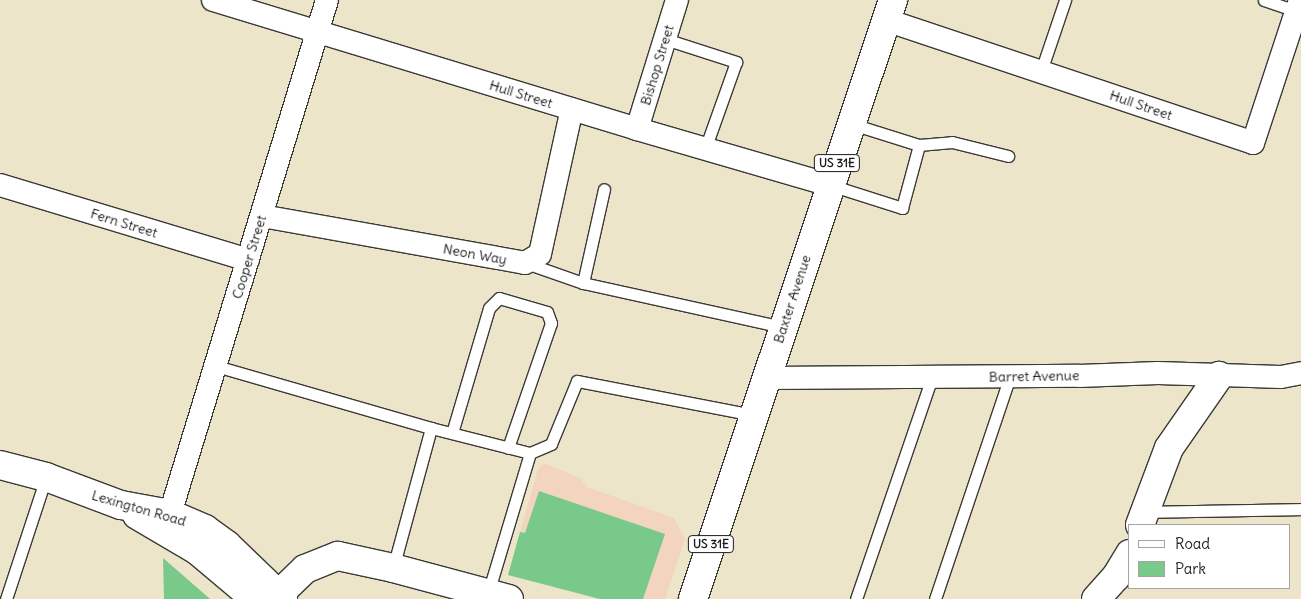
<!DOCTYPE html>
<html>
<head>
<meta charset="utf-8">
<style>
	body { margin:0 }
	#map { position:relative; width:1301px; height:599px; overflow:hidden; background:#ede5c9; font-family:Delius,sans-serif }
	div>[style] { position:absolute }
	.built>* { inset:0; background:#f3d4bf }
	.green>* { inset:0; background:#79c98b }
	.roads { filter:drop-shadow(1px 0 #3b3a36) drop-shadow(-1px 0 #3b3a36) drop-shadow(0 1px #3b3a36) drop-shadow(0 -1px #3b3a36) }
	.lane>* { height:11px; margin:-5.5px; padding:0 5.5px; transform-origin:5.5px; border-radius:5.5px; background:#fff }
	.street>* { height:22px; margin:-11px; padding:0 11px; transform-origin:11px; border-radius:11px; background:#fff }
	.secondary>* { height:28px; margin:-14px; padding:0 14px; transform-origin:14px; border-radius:14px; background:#fff }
	.primary>* { height:28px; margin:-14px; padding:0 14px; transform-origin:14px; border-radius:14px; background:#fff }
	span { translate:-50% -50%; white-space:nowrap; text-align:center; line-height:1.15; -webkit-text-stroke:4.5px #fff; paint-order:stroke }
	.shield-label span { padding:1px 4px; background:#fff; border:1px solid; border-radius:4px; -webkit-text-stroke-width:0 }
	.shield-label { font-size:12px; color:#1c1c1c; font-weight:700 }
	.street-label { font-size:14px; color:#1c1c1c }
	.legend { position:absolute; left:1128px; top:524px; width:162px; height:65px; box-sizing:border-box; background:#fff; border:1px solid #a4a4a4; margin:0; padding:6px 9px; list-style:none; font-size:15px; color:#1c1c1c }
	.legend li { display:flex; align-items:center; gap:10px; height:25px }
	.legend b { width:25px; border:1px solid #a4a4a4 }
</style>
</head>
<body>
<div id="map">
	<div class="built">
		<div style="clip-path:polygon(544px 463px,580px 478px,587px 487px,674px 518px,685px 539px,665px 599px,600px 599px,508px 575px,538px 469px)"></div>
	</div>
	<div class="green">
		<div style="clip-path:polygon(539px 491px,665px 534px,643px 599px,600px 599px,508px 575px,520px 532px,525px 533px)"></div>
		<div style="clip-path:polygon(163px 558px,209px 598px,210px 599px,164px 599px)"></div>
	</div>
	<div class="roads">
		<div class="lane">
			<div style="left:1264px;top:0;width:34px;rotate:19deg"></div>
			<div style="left:665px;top:39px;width:75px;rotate:17.9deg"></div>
			<div style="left:736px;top:62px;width:92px;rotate:109.6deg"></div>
			<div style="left:1041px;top:71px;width:75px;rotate:-71.3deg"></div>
			<div style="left:852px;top:124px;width:70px;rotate:17.4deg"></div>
			<div style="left:830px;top:185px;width:76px;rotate:17.7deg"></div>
			<div style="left:902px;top:208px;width:65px;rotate:-74.9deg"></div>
			<div style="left:919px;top:145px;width:33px;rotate:-5deg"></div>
			<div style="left:952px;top:142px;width:58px;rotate:14deg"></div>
			<div style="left:526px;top:263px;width:60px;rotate:19.3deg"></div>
			<div style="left:583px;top:283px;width:205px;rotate:12.4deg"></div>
			<div style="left:583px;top:283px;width:96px;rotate:-77.4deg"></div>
			<div style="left:216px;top:366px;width:224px;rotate:16.1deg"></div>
			<div style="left:431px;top:428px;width:145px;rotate:105.2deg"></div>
			<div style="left:431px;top:428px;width:102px;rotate:14.2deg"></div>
			<div style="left:530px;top:453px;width:146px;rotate:106.7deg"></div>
			<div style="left:452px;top:433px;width:130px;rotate:-73.5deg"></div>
			<div style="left:489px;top:308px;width:14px;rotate:-45deg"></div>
			<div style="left:499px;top:298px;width:50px;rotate:16.3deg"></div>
			<div style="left:547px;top:312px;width:12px;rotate:70deg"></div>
			<div style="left:551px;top:323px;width:132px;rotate:109deg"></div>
			<div style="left:530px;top:453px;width:23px;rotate:-23deg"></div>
			<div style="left:551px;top:444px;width:68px;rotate:-67.6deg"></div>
			<div style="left:577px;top:381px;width:180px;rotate:10.9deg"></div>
			<div style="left:1145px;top:512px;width:156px;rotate:-1.1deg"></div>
			<div style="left:6px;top:599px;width:128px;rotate:-71.8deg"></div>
			<div style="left:856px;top:599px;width:235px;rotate:-71.1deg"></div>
			<div style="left:935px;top:599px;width:235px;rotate:-71.4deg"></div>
		</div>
		<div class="street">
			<div style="left:213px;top:0;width:443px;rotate:16.9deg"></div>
			<div style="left:637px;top:129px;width:201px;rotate:16.2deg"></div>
			<div style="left:886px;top:20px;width:387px;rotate:18.5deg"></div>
			<div style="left:1253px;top:143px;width:151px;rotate:-71.8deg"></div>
			<div style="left:637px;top:129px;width:135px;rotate:-72.8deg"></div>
			<div style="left:0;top:185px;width:259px;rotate:16.8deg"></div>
			<div style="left:262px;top:216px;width:267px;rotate:10.1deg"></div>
			<div style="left:525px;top:263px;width:17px;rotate:-31deg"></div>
			<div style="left:540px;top:254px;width:148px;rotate:-77.6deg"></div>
			<div style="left:766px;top:378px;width:313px;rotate:-0.4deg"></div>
			<div style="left:1079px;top:376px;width:79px;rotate:-2.2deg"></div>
			<div style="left:1158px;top:373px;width:123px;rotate:1.9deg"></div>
			<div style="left:1281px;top:377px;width:20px;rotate:-11deg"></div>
			<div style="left:170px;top:514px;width:537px;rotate:-73.01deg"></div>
		</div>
		<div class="secondary">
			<div style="left:0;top:465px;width:48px;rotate:14.6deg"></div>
			<div style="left:46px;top:477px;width:80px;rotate:20.5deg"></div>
			<div style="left:121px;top:505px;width:50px;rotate:10.4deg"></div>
			<div style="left:170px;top:514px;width:38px;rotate:23deg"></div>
			<div style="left:205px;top:529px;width:27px;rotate:36deg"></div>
			<div style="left:227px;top:545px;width:78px;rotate:44deg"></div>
			<div style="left:137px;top:515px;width:71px;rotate:30.5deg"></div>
			<div style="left:198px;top:551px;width:75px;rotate:40.1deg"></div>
			<div style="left:1140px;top:525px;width:82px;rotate:-69.4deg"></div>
			<div style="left:1169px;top:448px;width:88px;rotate:-55.2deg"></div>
			<div style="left:274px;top:599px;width:43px;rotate:-44.1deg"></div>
			<div style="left:305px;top:569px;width:35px;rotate:-22deg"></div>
			<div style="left:338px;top:556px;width:56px;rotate:12.3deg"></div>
			<div style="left:393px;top:568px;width:120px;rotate:15deg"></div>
			<div style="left:1096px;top:599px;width:30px;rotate:-48deg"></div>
			<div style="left:1116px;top:577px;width:27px;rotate:-59deg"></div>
		</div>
		<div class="primary">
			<div style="left:693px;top:599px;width:632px;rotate:-71.54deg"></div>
		</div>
	</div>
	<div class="shield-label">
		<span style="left:837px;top:163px">US 31E</span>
		<span style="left:711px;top:544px">US 31E</span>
	</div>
	<div class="street-label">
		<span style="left:657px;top:65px;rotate:-73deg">Bishop Street</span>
		<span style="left:521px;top:94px;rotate:17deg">Hull Street</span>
		<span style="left:1141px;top:105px;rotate:19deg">Hull Street</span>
		<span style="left:124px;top:223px;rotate:17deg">Fern Street</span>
		<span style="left:475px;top:254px;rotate:10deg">Neon Way</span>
		<span style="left:249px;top:257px;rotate:-73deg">Cooper Street</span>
		<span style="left:792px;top:299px;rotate:-72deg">Baxter Avenue</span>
		<span style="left:1034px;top:376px;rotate:-1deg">Barret Avenue</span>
		<span style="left:139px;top:508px;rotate:16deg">Lexington Road</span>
	</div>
	<ul class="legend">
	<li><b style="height:6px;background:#fff"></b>Road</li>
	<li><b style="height:14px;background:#79c98b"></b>Park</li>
	</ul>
</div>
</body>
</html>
